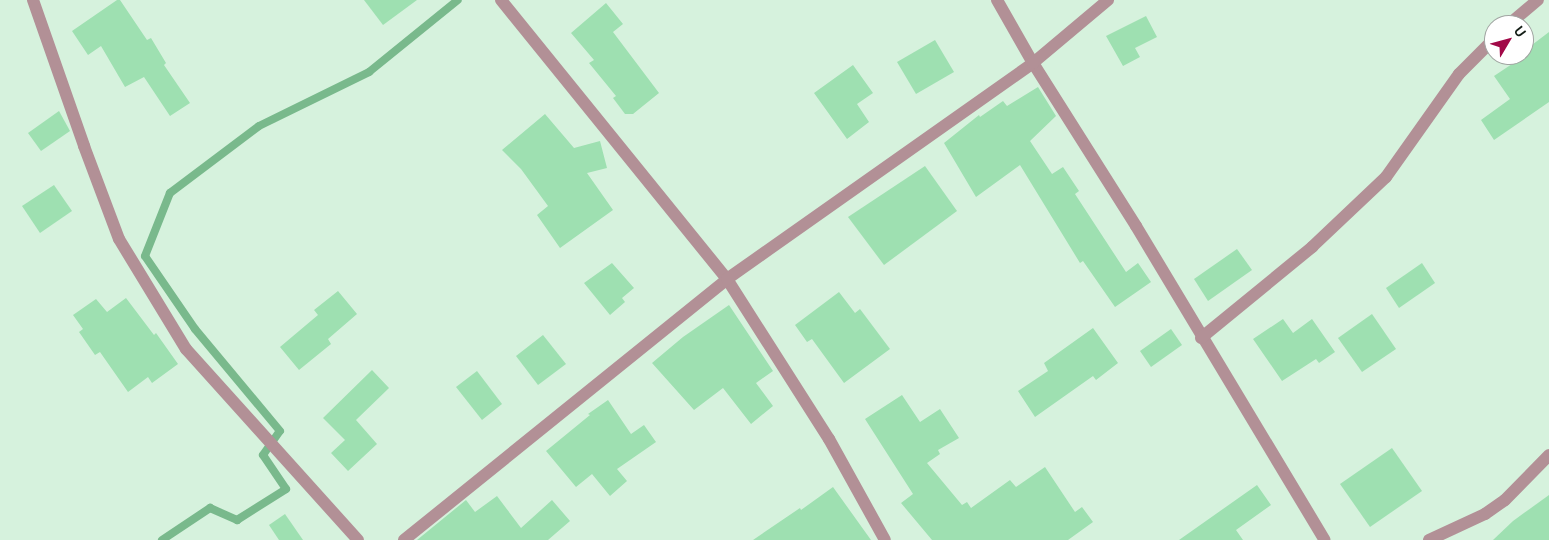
<!DOCTYPE html>
<html>
<head>
<meta charset="utf-8">
<style>
	body { margin:0 }
	#map { position:relative; width:1549px; height:540px; overflow:hidden; background:#d6f2dd; font-family:"Space Grotesk",sans-serif }
	div>[style] { position:absolute }
	.stream>* { height:8px; margin:-4px; padding:0 4px; transform-origin:4px; border-radius:4px; background:#79b98c }
	.building>* { inset:0; background:#9ee0b1 }
	.minor>* { height:12px; margin:-6px; padding:0 6px; transform-origin:6px; border-radius:6px; background:#b29096 }
	span { translate:-50% -50%; white-space:nowrap; text-align:center; line-height:1.15; -webkit-text-stroke:4px #fff; paint-order:stroke }
	.north { position:absolute; left:1484px; top:15px; width:50px; height:50px; box-sizing:border-box; background:#fff; border:1px solid #a1a5a2; border-radius:50%; rotate:53deg; font-size:14px; font-weight:700; line-height:20px; text-align:center; color:#141e17 }
	.north::after { content:''; display:block; margin:auto; width:18px; height:22px; background:#a20948; clip-path:polygon(50% 0,100% 100%,50% 72%,0 100%) }
</style>
</head>
<body>
<div id="map">
	<div class="stream">
		<div style="left:162px;top:540px;width:58px;rotate:-33.7deg"></div>
		<div style="left:210px;top:508px;width:30px;rotate:24deg"></div>
		<div style="left:237px;top:520px;width:58px;rotate:-32.3deg"></div>
		<div style="left:286px;top:489px;width:41px;rotate:-124.1deg"></div>
		<div style="left:263px;top:455px;width:29px;rotate:-55deg"></div>
		<div style="left:280px;top:431px;width:133px;rotate:-129.8deg"></div>
		<div style="left:195px;top:329px;width:88px;rotate:-124.4deg"></div>
		<div style="left:145px;top:256px;width:68px;rotate:-68.4deg"></div>
		<div style="left:170px;top:193px;width:111px;rotate:-37deg"></div>
		<div style="left:259px;top:126px;width:123px;rotate:-26.1deg"></div>
		<div style="left:369px;top:72px;width:114px;rotate:-39deg"></div>
	</div>
	<div class="building">
		<div style="clip-path:polygon(117px 0,120px 0,147px 40px,151px 38px,166px 63px,164px 65px,190px 103px,170px 116px,144px 77px,125px 87px,101px 46px,88px 55px,72px 31px)"></div>
		<div style="clip-path:polygon(364px 0,417px 0,383px 25px)"></div>
		<div style="clip-path:polygon(606px 3px,623px 24px,613px 32px,659px 93px,633px 114px,625px 114px,613px 98px,616px 96px,589px 63px,594px 60px,571px 33px)"></div>
		<div style="clip-path:polygon(1146px 16px,1157px 37px,1135px 48px,1140px 57px,1123px 66px,1106px 36px)"></div>
		<div style="clip-path:polygon(1549px 32px,1549px 102px,1494px 140px,1481px 120px,1510px 99px,1494px 76px,1524px 56px,1524px 51px)"></div>
		<div style="clip-path:polygon(935px 40px,954px 72px,916px 94px,897px 62px)"></div>
		<div style="clip-path:polygon(853px 65px,873px 93px,857px 104px,869px 122px,847px 139px,814px 93px)"></div>
		<div style="clip-path:polygon(1038px 87px,1056px 116px,1030px 141px,1052px 174px,1063px 167px,1079px 191px,1075px 194px,1126px 272px,1138px 263px,1151px 282px,1115px 307px,1083px 261px,1080px 263px,1020px 165px,976px 197px,944px 143px,979px 115px,980px 117px,1003px 101px,1007px 106px)"></div>
		<div style="clip-path:polygon(59px 111px,70px 131px,41px 151px,28px 133px)"></div>
		<div style="clip-path:polygon(545px 114px,574px 148px,600px 141px,607px 168px,587px 173px,613px 210px,560px 248px,537px 215px,548px 206px,521px 169px,502px 150px)"></div>
		<div style="clip-path:polygon(925px 166px,957px 211px,884px 265px,848px 217px)"></div>
		<div style="clip-path:polygon(54px 185px,72px 211px,40px 233px,22px 206px)"></div>
		<div style="clip-path:polygon(1237px 249px,1252px 270px,1208px 301px,1194px 279px)"></div>
		<div style="clip-path:polygon(612px 263px,634px 288px,622px 298px,625px 302px,610px 315px,584px 283px)"></div>
		<div style="clip-path:polygon(1422px 263px,1435px 283px,1399px 308px,1386px 288px)"></div>
		<div style="clip-path:polygon(338px 291px,357px 314px,328px 339px,331px 344px,299px 370px,280px 347px,318px 315px,314px 310px)"></div>
		<div style="clip-path:polygon(839px 292px,855px 313px,860px 309px,890px 349px,844px 383px,812px 339px,807px 342px,795px 325px)"></div>
		<div style="clip-path:polygon(126px 298px,154px 335px,156px 333px,178px 364px,152px 383px,148px 377px,128px 392px,100px 352px,95px 355px,79px 332px,83px 329px,73px 315px,96px 299px,107px 312px)"></div>
		<div style="clip-path:polygon(729px 305px,773px 371px,756px 383px,773px 406px,751px 424px,723px 388px,694px 410px,652px 363px,683px 337px)"></div>
		<div style="clip-path:polygon(1372px 314px,1396px 349px,1362px 372px,1338px 338px)"></div>
		<div style="clip-path:polygon(1283px 319px,1293px 333px,1312px 319px,1335px 352px,1319px 363px,1316px 359px,1282px 381px,1253px 339px)"></div>
		<div style="clip-path:polygon(1093px 328px,1118px 363px,1096px 380px,1093px 376px,1035px 417px,1018px 391px,1048px 371px,1044px 363px)"></div>
		<div style="clip-path:polygon(1171px 329px,1182px 345px,1151px 367px,1140px 351px)"></div>
		<div style="clip-path:polygon(543px 335px,566px 364px,538px 385px,516px 356px)"></div>
		<div style="clip-path:polygon(372px 370px,389px 388px,356px 420px,377px 444px,348px 471px,331px 453px,345px 440px,323px 418px)"></div>
		<div style="clip-path:polygon(477px 371px,502px 404px,482px 420px,456px 387px)"></div>
		<div style="clip-path:polygon(902px 395px,920px 422px,940px 409px,959px 438px,938px 450px,940px 454px,927px 463px,962px 505px,967px 502px,971px 508px,1010px 480px,1016px 487px,1045px 467px,1075px 512px,1082px 507px,1093px 522px,1068px 540px,932px 540px,901px 503px,913px 494px,865px 419px)"></div>
		<div style="clip-path:polygon(608px 400px,631px 434px,644px 425px,656px 442px,617px 469px,627px 481px,610px 496px,592px 474px,576px 487px,546px 451px,590px 415px,588px 414px)"></div>
		<div style="clip-path:polygon(1392px 448px,1422px 491px,1370px 527px,1340px 484px)"></div>
		<div style="clip-path:polygon(1257px 485px,1271px 505px,1236px 530px,1243px 540px,1179px 540px)"></div>
		<div style="clip-path:polygon(833px 487px,871px 540px,753px 540px,800px 508px,801px 510px)"></div>
		<div style="clip-path:polygon(1549px 495px,1549px 540px,1493px 540px,1513px 521px)"></div>
		<div style="clip-path:polygon(497px 496px,521px 528px,552px 500px,570px 521px,548px 540px,417px 540px,466px 500px,475px 512px)"></div>
		<div style="clip-path:polygon(285px 514px,303px 540px,279px 540px,269px 525px)"></div>
	</div>
	<div class="minor">
		<div style="left:33px;top:0;width:155px;rotate:70.7deg"></div>
		<div style="left:84px;top:146px;width:99px;rotate:69.4deg"></div>
		<div style="left:119px;top:239px;width:129px;rotate:58.7deg"></div>
		<div style="left:186px;top:349px;width:257px;rotate:48deg"></div>
		<div style="left:501px;top:0;width:359px;rotate:51deg"></div>
		<div style="left:727px;top:279px;width:190px;rotate:57.5deg"></div>
		<div style="left:829px;top:439px;width:115px;rotate:61deg"></div>
		<div style="left:997px;top:0;width:73px;rotate:60.3deg"></div>
		<div style="left:1033px;top:63px;width:193px;rotate:57.7deg"></div>
		<div style="left:1136px;top:226px;width:366px;rotate:59deg"></div>
		<div style="left:1508px;top:25px;width:39px;rotate:-40deg"></div>
		<div style="left:1201px;top:338px;width:144px;rotate:-39.3deg"></div>
		<div style="left:1312px;top:247px;width:102px;rotate:-43.4deg"></div>
		<div style="left:1386px;top:177px;width:126px;rotate:-54.7deg"></div>
		<div style="left:1459px;top:74px;width:49px;rotate:-45deg"></div>
		<div style="left:404px;top:540px;width:415px;rotate:-38.9deg"></div>
		<div style="left:727px;top:279px;width:375px;rotate:-35.2deg"></div>
		<div style="left:1033px;top:63px;width:98px;rotate:-40deg"></div>
		<div style="left:1429px;top:540px;width:62px;rotate:-24.9deg"></div>
		<div style="left:1485px;top:514px;width:24px;rotate:-35deg"></div>
		<div style="left:1505px;top:500px;width:63px;rotate:-45.6deg"></div>
	</div>
	<div class="north">U</div>
</div>
</body>
</html>
